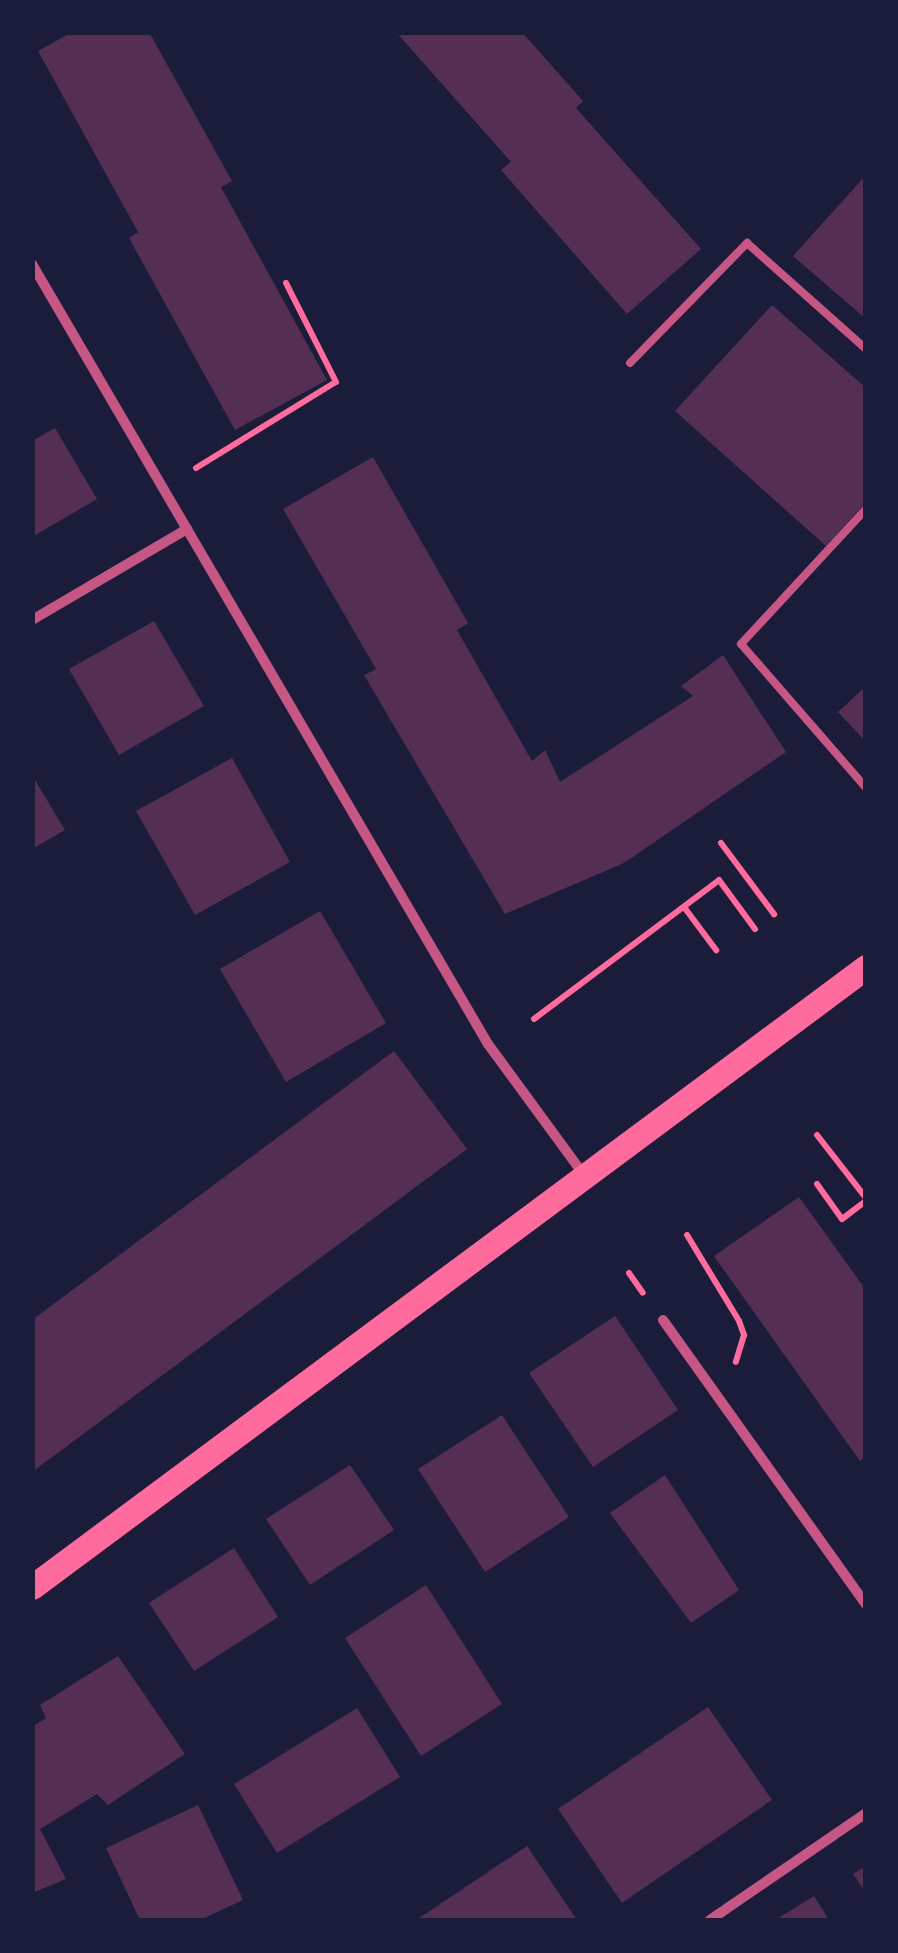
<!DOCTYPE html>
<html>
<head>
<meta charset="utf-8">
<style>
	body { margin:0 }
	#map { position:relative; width:898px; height:1953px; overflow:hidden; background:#1b1b3a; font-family:Montserrat,sans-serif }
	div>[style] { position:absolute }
	.building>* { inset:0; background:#542f53 }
	.path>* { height:6px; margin:-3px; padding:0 3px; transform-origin:3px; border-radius:3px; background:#ff6b9d }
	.service>* { height:8px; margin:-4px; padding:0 4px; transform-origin:4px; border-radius:4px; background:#c65784 }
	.minor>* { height:10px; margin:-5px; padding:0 5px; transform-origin:5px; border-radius:5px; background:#c65784 }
	.primary>* { height:25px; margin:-12.5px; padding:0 12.5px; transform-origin:12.5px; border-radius:12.5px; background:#ff6b9d }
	span { translate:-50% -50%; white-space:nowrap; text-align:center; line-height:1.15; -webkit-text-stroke:9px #1b1b3a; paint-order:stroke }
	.frame { position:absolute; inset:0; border:35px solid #1b1b3a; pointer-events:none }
</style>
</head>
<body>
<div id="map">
	<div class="building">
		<div style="clip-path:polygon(72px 32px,149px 32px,232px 181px,221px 187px,327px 380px,235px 430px,129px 238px,138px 232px,38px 51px)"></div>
		<div style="clip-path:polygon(396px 32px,522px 32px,583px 101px,576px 108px,701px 249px,627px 314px,501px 170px,511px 162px)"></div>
		<div style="clip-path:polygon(866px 175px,866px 319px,793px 256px)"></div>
		<div style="clip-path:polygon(772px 305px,866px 388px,866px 502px,826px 546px,675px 411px)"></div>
		<div style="clip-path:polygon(55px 428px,97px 499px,32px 537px,32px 441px)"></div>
		<div style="clip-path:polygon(373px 457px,468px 623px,457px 630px,532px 761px,545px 750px,560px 782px,693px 696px,681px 686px,723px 655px,786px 752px,624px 863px,505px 914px,364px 675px,376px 669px,283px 509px)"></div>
		<div style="clip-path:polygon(154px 621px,204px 706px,119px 755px,69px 669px)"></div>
		<div style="clip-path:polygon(866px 686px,866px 742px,838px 712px)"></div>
		<div style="clip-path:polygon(232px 758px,290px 862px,195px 915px,136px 811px)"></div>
		<div style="clip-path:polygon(32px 775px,65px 830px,32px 849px)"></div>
		<div style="clip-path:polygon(320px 911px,386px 1023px,286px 1082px,220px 969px)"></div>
		<div style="clip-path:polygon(394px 1051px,467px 1149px,32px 1472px,32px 1320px)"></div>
		<div style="clip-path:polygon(799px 1197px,866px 1290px,866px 1456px,860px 1461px,714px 1256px)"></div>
		<div style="clip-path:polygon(615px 1316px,678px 1410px,593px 1467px,529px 1373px)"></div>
		<div style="clip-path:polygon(502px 1415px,569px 1517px,485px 1572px,418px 1469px)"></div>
		<div style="clip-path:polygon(350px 1465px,394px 1530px,310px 1585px,266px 1519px)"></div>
		<div style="clip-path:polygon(665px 1475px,739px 1590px,691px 1623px,610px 1513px)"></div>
		<div style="clip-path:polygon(234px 1548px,278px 1617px,194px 1671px,149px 1603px)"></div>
		<div style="clip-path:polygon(426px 1585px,502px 1704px,421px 1756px,345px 1638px)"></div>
		<div style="clip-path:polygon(118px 1656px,185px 1754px,108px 1805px,97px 1794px,40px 1829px,66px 1879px,32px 1893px,32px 1727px,46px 1718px,40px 1705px)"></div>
		<div style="clip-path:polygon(708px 1707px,772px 1800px,622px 1903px,558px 1809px)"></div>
		<div style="clip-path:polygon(357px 1708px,400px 1777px,277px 1853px,234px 1784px)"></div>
		<div style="clip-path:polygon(198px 1805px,243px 1900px,200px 1920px,140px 1920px,106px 1848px)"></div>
		<div style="clip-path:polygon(527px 1846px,577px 1920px,416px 1920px)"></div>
		<div style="clip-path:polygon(866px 1866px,866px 1893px,853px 1874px)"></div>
		<div style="clip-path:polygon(814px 1896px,829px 1920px,775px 1920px)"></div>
	</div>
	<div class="path">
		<div style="left:196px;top:468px;width:164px;rotate:-31.6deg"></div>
		<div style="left:336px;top:382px;width:111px;rotate:-116.8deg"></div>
		<div style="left:721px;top:843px;width:89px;rotate:53.3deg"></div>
		<div style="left:684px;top:907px;width:54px;rotate:53.3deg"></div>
		<div style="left:534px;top:1019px;width:231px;rotate:-36.9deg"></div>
		<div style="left:719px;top:880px;width:61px;rotate:53.7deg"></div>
		<div style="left:817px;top:1135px;width:80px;rotate:52.1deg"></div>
		<div style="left:817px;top:1184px;width:43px;rotate:54.5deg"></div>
		<div style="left:842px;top:1219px;width:30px;rotate:-37deg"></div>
		<div style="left:687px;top:1235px;width:100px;rotate:58.8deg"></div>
		<div style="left:739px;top:1321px;width:15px;rotate:70deg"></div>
		<div style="left:744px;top:1335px;width:28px;rotate:107deg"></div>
		<div style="left:629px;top:1273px;width:24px;rotate:55deg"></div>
	</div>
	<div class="service">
		<div style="left:630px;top:363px;width:168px;rotate:-45.7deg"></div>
		<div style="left:747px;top:243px;width:159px;rotate:41.7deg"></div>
		<div style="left:866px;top:509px;width:184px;rotate:132.8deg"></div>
		<div style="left:741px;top:644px;width:191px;rotate:49deg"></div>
	</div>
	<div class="minor">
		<div style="left:32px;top:264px;width:904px;rotate:59.69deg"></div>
		<div style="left:488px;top:1044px;width:161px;rotate:53.8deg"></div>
		<div style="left:32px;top:620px;width:180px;rotate:-30.4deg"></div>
		<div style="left:663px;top:1320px;width:350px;rotate:54.5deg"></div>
		<div style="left:710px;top:1920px;width:189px;rotate:-34.4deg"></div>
	</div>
	<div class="primary">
		<div style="left:32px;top:1587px;width:1039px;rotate:-36.63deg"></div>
	</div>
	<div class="frame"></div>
</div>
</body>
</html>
